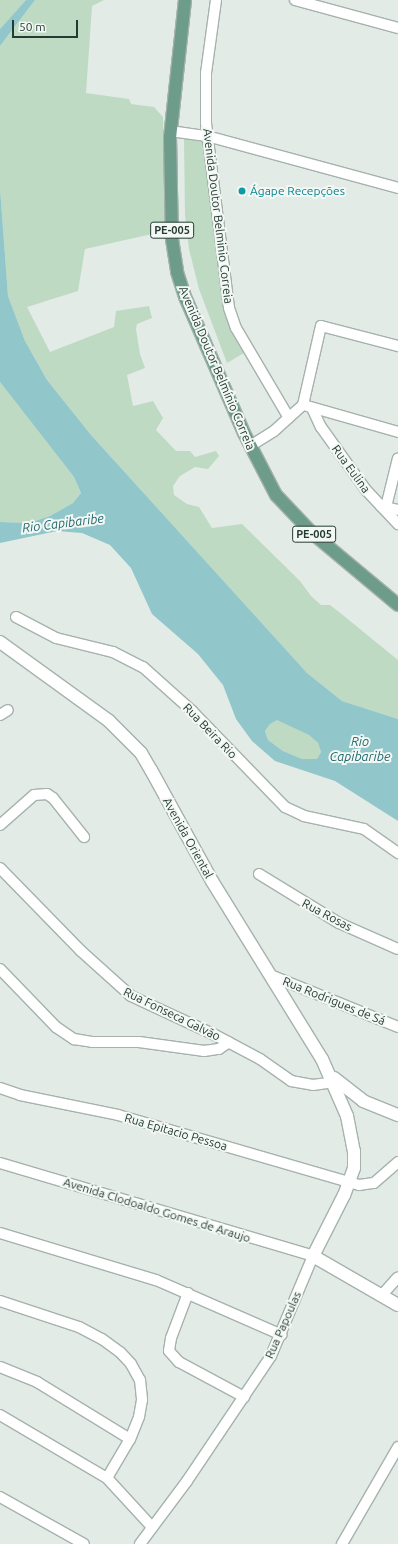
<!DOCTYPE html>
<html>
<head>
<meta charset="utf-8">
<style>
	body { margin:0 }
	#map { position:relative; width:398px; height:1544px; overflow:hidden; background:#e3ebe7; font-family:Ubuntu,sans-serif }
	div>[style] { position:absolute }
	.green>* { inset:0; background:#bedac3 }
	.water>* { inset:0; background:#91c6ca }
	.roads { filter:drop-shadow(1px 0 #a6b2ad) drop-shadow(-1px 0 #a6b2ad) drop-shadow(0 1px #a6b2ad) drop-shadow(0 -1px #a6b2ad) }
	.street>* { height:10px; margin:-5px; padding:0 5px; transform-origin:5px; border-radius:5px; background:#fff }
	.secondary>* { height:12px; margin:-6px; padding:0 6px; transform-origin:6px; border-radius:6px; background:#fff }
	.primary>* { height:12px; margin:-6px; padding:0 6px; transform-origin:6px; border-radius:6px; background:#6d9c8b }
	.dots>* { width:11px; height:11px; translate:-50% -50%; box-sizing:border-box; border:2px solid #f3f8f5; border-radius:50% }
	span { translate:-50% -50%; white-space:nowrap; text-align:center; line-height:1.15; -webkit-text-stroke:4px #f3f8f5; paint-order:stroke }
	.shield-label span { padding:1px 3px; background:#f3f8f5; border:1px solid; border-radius:3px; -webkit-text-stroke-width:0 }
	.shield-label { font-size:11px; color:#253a33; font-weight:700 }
	.culture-label { font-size:12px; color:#0d838f }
	.left { translate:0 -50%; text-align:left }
	.street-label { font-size:12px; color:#253a33 }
	.water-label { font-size:13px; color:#256a70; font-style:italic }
	.scale { position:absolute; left:12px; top:20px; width:66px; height:18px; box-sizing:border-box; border:2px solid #253a33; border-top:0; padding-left:5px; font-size:12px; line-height:14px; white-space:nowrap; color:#253a33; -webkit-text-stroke:3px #f3f8f5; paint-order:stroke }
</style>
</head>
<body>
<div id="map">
	<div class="green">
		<div style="clip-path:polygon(0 0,26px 0,0 29px)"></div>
		<div style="clip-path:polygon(35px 0,104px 0,92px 6px,86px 93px,129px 99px,131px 104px,154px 107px,163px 117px,166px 235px,161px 232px,85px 249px,78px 291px,27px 307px,50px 352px,114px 327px,116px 311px,149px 306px,152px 318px,137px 324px,136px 329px,140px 354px,145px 368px,127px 375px,133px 406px,153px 401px,163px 418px,156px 430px,176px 451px,190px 451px,195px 457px,216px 451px,219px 456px,208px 469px,195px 467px,180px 476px,173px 486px,174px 495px,187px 504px,199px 507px,212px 528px,242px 524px,300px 581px,311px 596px,321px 605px,330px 605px,339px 612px,398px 660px,398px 719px,342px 701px,307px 673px,91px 435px,47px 380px,25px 341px,8px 296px,0 188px,0 46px)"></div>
		<div style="clip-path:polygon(187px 138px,205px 141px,223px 304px,232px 329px,244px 353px,227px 363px,199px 289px,189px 249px,185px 215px,184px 139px)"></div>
		<div style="clip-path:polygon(0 382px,74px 477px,81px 493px,73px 503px,50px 516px,29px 523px,0 522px)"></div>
		<div style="clip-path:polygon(277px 719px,309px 735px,318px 743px,321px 752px,317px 759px,302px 759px,283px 751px,268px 740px,265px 731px,270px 724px)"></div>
	</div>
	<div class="water">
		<div style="clip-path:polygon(26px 0,35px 0,0 46px,0 29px)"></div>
		<div style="clip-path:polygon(evenodd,0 188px,8px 296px,25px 341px,47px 380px,91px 435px,307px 673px,342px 701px,398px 719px,398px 821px,335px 781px,275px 761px,252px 741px,236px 719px,223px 685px,198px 654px,152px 614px,131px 568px,110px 545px,82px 533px,57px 531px,0 543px,0 522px,29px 523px,50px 516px,73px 503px,81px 493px,74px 477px,0 382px,0 188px,277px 720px,309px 735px,318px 743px,321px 752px,317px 759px,302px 759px,283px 751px,268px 740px,265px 731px,270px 724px,277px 720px)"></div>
	</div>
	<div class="roads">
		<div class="street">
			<div style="left:216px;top:0;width:74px;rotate:97.8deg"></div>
			<div style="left:206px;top:73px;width:50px;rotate:90deg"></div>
			<div style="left:206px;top:123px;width:186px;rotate:82.9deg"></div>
			<div style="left:229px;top:308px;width:21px;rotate:71deg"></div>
			<div style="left:236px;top:328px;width:104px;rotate:59.5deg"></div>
			<div style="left:295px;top:0;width:107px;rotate:15.2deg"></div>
			<div style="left:170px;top:131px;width:37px;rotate:8deg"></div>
			<div style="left:207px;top:136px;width:198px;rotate:15.2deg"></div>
			<div style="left:307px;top:406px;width:95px;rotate:15.9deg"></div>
			<div style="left:312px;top:408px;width:21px;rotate:65deg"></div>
			<div style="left:321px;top:427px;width:77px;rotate:54.5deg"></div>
			<div style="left:366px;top:490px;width:47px;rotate:46.7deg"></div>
			<div style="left:250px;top:446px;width:28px;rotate:-32deg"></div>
			<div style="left:274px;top:431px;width:39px;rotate:-42deg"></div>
			<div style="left:303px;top:405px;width:81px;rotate:-77.2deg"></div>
			<div style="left:321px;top:326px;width:80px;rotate:14.6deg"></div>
			<div style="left:381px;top:506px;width:17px;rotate:13deg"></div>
			<div style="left:386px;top:507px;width:50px;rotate:-76.2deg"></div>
			<div style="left:16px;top:617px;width:45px;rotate:27.7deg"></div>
			<div style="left:56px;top:638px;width:59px;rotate:13.8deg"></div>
			<div style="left:113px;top:652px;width:34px;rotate:27deg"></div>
			<div style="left:143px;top:667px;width:66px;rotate:41.9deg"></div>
			<div style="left:192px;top:711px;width:134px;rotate:45.9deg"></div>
			<div style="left:285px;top:807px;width:21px;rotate:25deg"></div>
			<div style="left:304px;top:816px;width:61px;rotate:12.2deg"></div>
			<div style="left:364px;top:829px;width:42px;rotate:35.2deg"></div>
			<div style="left:0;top:715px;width:9px;rotate:-32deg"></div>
			<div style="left:0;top:825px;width:45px;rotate:-41.4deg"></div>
			<div style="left:34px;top:795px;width:13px;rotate:-4deg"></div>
			<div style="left:47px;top:794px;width:7px;rotate:34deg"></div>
			<div style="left:53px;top:798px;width:50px;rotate:51.5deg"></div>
			<div style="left:0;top:868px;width:116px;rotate:45.7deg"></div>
			<div style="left:81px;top:951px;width:67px;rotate:42deg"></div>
			<div style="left:131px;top:996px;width:90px;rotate:24.9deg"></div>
			<div style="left:213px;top:1034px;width:53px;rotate:28deg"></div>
			<div style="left:260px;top:1059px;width:38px;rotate:35deg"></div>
			<div style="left:291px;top:1081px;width:22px;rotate:10deg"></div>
			<div style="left:313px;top:1085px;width:21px;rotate:-8deg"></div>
			<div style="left:259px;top:874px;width:94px;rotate:31.5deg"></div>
			<div style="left:339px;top:923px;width:64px;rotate:23.8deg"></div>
			<div style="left:0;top:969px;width:81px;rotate:46deg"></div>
			<div style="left:56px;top:1027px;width:22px;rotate:34deg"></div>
			<div style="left:74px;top:1039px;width:18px;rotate:9deg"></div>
			<div style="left:92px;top:1042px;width:47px"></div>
			<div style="left:139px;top:1042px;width:66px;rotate:7.9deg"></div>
			<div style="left:204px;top:1051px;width:15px;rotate:-8deg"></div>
			<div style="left:219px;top:1049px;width:12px;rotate:-35deg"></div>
			<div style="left:270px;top:975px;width:138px;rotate:22.1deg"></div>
			<div style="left:0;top:1088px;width:21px;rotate:19deg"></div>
			<div style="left:20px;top:1095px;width:100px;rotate:11.5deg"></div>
			<div style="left:118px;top:1115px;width:251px;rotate:16.2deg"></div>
			<div style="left:359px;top:1185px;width:15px;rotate:-8deg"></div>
			<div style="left:374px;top:1183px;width:32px;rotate:-41deg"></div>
			<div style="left:0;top:1163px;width:327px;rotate:16.5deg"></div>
			<div style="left:313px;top:1256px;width:108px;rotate:112.8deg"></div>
			<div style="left:271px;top:1356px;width:151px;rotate:123.9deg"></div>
			<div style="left:187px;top:1481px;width:79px;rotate:126.7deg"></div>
			<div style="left:0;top:1233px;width:163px;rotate:16.8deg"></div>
			<div style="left:156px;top:1280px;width:137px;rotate:23.6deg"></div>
			<div style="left:188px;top:1293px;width:48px;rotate:110.7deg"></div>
			<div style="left:171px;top:1338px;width:13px;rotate:99deg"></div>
			<div style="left:169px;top:1351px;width:15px;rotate:48deg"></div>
			<div style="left:179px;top:1362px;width:74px;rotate:28.3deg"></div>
			<div style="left:381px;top:1296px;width:25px;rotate:-48deg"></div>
			<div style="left:0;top:1301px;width:83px;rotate:18.2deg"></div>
			<div style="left:79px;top:1327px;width:26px;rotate:28deg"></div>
			<div style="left:102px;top:1339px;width:22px;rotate:36deg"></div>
			<div style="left:120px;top:1352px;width:16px;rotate:47deg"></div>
			<div style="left:131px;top:1364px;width:18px;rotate:61deg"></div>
			<div style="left:140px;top:1380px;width:20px;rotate:84deg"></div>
			<div style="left:142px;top:1400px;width:17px;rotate:100deg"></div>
			<div style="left:139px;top:1417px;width:24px;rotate:112deg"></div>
			<div style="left:130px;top:1439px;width:45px;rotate:120.5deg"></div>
			<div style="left:0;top:1367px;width:40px;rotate:22deg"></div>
			<div style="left:37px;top:1382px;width:109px;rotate:31.5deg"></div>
			<div style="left:0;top:1415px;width:124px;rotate:30.5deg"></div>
			<div style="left:107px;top:1478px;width:67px;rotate:47.4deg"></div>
			<div style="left:0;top:1497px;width:96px;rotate:29.2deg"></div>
			<div style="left:342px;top:1544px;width:112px;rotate:-60deg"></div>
		</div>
		<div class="secondary">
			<div style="left:0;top:642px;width:135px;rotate:35.9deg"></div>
			<div style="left:109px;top:721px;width:45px;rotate:45deg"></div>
			<div style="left:141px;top:753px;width:20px;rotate:60deg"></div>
			<div style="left:151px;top:770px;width:127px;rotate:61.2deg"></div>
			<div style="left:212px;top:881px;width:209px;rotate:58.3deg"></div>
			<div style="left:322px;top:1059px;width:62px;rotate:66.3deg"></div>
			<div style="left:347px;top:1116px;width:36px;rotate:79deg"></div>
			<div style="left:354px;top:1151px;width:17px;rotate:90deg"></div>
			<div style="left:354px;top:1168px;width:29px;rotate:110deg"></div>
			<div style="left:344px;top:1195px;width:68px;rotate:116.9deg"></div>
			<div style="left:313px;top:1256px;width:98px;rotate:30deg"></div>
			<div style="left:334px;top:1078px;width:37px;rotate:38deg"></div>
			<div style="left:363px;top:1101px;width:38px;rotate:22deg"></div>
		</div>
		<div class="primary">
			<div style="left:185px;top:0;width:138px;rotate:96.2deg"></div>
			<div style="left:170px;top:137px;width:102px;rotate:88.9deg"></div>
			<div style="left:172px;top:239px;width:33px;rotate:81deg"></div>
			<div style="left:177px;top:272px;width:28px;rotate:72deg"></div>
			<div style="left:186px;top:299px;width:146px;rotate:66.6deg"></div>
			<div style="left:244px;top:433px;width:70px;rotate:62.7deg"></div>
			<div style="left:276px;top:495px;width:52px;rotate:46.5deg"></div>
			<div style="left:312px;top:533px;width:112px;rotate:39.9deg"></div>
		</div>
	</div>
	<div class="dots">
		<div style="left:242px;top:191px;background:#0f9aa8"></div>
	</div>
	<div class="shield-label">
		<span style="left:172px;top:230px">PE-005</span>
		<span style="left:314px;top:534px">PE-005</span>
	</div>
	<div class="culture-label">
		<span class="left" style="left:250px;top:191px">Ágape Recepções</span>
	</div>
	<div class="street-label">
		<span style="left:218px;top:216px;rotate:83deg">Avenida Doutor Belminio Correia</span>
		<span style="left:217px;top:368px;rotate:67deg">Avenida Doutor Belmínio Correia</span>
		<span style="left:351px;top:469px;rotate:54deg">Rua Eulina</span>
		<span style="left:210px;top:731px;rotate:46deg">Rua Beira Rio</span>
		<span style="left:188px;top:838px;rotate:61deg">Avenida Oriental</span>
		<span style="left:327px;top:915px;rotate:28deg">Rua Rosas</span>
		<span style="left:334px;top:1001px;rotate:22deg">Rua Rodrigues de Sá</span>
		<span style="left:172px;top:1014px;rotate:26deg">Rua Fonseca Galvão</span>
		<span style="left:176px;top:1132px;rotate:16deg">Rua Epitacio Pessoa</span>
		<span style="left:157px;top:1210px;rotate:17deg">Avenida Clodoaldo Gomes de Araujo</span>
		<span style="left:283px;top:1325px;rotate:-66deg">Rua Papoulas</span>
	</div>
	<div class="water-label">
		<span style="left:63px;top:523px;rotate:-7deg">Rio Capibaribe</span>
		<span style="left:360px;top:749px">Rio<br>Capibaribe</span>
	</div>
	<div class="scale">50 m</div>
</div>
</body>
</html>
